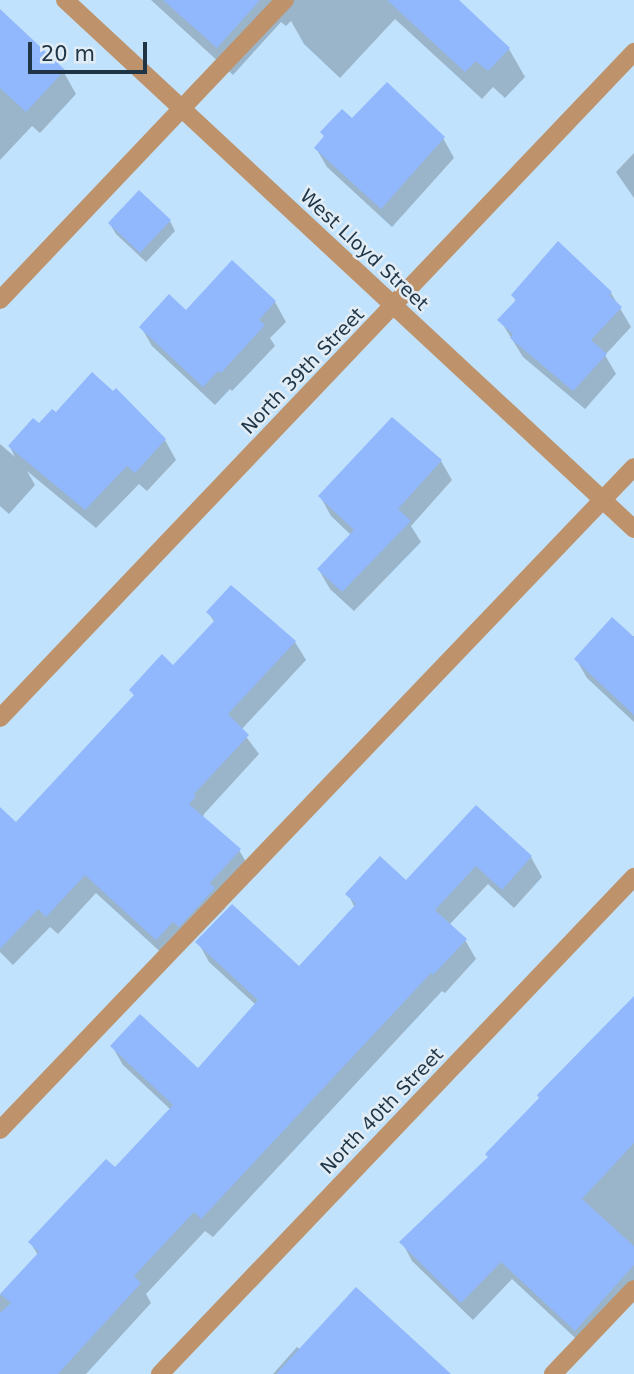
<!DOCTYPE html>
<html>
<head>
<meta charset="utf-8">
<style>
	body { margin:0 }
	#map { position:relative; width:634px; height:1374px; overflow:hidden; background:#c1e2fc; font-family:"DejaVu Sans",sans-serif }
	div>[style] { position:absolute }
	.shadow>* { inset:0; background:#0003 }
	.building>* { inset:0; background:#91b7fc }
	.service>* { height:18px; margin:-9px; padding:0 9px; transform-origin:9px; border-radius:9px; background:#be926b }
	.minor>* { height:18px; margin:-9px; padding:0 9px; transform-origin:9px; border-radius:9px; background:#be926b }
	span { translate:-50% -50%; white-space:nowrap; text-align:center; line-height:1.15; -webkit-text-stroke:5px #e1ecf5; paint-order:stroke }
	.street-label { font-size:19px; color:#1f3546 }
	.scale { position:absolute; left:28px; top:42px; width:119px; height:32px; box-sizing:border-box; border:4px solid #1f3546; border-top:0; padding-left:9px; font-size:21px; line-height:24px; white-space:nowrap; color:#1f3546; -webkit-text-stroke:5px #e1ecf5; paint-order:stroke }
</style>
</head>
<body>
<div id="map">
	<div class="shadow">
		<div style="clip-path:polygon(151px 0,457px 0,509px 49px,525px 77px,505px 98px,493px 87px,482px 99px,395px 19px,340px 78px,304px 44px,291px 21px,286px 26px,281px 22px,233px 75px)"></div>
		<div style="clip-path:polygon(0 12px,63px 71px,76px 94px,40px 133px,32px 126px,0 160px)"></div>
		<div style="clip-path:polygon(352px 121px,443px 138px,454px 158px,392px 227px,327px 167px,316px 148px)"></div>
		<div style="clip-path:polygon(634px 153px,634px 198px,616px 172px)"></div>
		<div style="clip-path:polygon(170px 221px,175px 231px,146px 262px,116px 234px,110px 224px)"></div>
		<div style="clip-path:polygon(611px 293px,631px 327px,605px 355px,616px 374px,585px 409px,523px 357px,500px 320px,516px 302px,513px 295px)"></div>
		<div style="clip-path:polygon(275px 302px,286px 322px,270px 338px,275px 346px,232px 391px,230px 389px,215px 405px,152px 346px,141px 327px)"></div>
		<div style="clip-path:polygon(56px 414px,165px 440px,176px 460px,147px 491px,139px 484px,96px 528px,27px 471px,35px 485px,9px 514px,0 506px,0 444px,15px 457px,9px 445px,32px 420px,39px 426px)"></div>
		<div style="clip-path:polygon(441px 461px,452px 480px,411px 526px,421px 542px,354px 611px,330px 589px,319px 570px,351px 535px,331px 516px,320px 496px)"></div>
		<div style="clip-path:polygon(208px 612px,295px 642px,306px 660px,241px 730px,259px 754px,204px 814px,203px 818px,239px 850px,250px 869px,221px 901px,225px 908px,190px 944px,185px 939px,167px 958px,96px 893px,58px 934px,50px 927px,13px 965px,0 952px,0 839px,135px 697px,131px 690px,173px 667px,215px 623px)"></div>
		<div style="clip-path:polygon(634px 636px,634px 722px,587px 678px,576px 659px)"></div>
		<div style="clip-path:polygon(476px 807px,531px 857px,542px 877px,514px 908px,488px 884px,449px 925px,465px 940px,476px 959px,445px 993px,442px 991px,213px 1237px,205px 1231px,146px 1294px,151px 1303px,86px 1374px,0 1374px,0 1295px,38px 1255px,30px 1242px,115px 1170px,171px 1110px,123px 1065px,112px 1046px,198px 1070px,256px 1005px,209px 962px,198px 942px,300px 969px,355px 908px,348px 894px,406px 882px)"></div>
		<div style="clip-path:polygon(634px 998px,634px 1294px,586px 1348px,512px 1279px,473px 1320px,412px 1261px,402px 1242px,489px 1158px)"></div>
		<div style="clip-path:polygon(297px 1347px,301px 1350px,448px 1374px,273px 1374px)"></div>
	</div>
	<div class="building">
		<div style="clip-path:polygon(163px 0,260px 0,217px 48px)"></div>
		<div style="clip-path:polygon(387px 0,459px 0,510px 48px,488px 71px,476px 61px,465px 72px)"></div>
		<div style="clip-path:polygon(0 9px,65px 70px,26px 112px,0 88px)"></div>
		<div style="clip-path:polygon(387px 82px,445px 137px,381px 209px,314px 148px,324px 136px,320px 132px,342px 109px,352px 118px)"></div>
		<div style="clip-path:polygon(139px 190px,171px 220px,140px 253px,108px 223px)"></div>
		<div style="clip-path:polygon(558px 241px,612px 292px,609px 295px,622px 307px,591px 340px,607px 354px,573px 391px,510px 338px,513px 334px,497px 320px,516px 300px,511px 295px)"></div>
		<div style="clip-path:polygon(232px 260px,276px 301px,259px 320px,265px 325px,221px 373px,218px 371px,203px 387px,139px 327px,169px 294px,186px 310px)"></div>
		<div style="clip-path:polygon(92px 372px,113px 391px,116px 388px,166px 439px,135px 473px,127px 466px,85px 510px,8px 446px,33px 418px,39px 423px,52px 409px,56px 412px)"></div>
		<div style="clip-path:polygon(392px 417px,442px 460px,398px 509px,411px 521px,342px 592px,317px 569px,354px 530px,318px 496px)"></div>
		<div style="clip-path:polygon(231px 585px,296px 641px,228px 714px,249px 735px,194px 794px,196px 796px,189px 804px,241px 849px,210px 883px,215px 888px,179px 927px,173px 922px,156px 940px,85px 875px,46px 917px,38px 909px,0 949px,0 807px,16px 822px,134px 695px,129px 690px,162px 654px,173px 665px,215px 620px,206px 612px)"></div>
		<div style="clip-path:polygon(612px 617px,634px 637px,634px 715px,574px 659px)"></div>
		<div style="clip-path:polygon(476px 805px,532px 856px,502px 890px,476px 866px,435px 910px,467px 939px,433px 975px,431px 973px,201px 1219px,194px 1212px,134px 1276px,141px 1283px,58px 1374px,0 1374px,0 1313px,11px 1303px,0 1294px,39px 1252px,28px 1242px,106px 1159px,115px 1167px,173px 1105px,110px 1046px,140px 1014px,198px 1068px,258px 1000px,195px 942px,232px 904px,299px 966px,356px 904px,345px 894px,380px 856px,406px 880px)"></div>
		<div style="clip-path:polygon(634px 996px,634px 1143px,582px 1199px,634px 1246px,634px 1265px,575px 1331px,501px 1262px,461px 1303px,399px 1242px,488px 1157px,485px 1154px,539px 1098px,537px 1095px)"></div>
		<div style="clip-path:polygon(356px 1287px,451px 1374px,276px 1374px)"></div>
	</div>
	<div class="service">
		<div style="left:0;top:300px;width:414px;rotate:-46.5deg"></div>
		<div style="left:0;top:1130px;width:917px;rotate:-46.28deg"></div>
		<div style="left:553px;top:1374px;width:117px;rotate:-46.4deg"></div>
	</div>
	<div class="minor">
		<div style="left:65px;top:0;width:777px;rotate:42.91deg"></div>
		<div style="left:0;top:718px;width:920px;rotate:-46.41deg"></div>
		<div style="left:160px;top:1374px;width:687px;rotate:-46.36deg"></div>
	</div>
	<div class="street-label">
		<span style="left:364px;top:250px;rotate:43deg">West Lloyd Street</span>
		<span style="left:303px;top:371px;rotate:-46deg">North 39th Street</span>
		<span style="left:382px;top:1111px;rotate:-46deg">North 40th Street</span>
	</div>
	<div class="scale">20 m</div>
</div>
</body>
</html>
